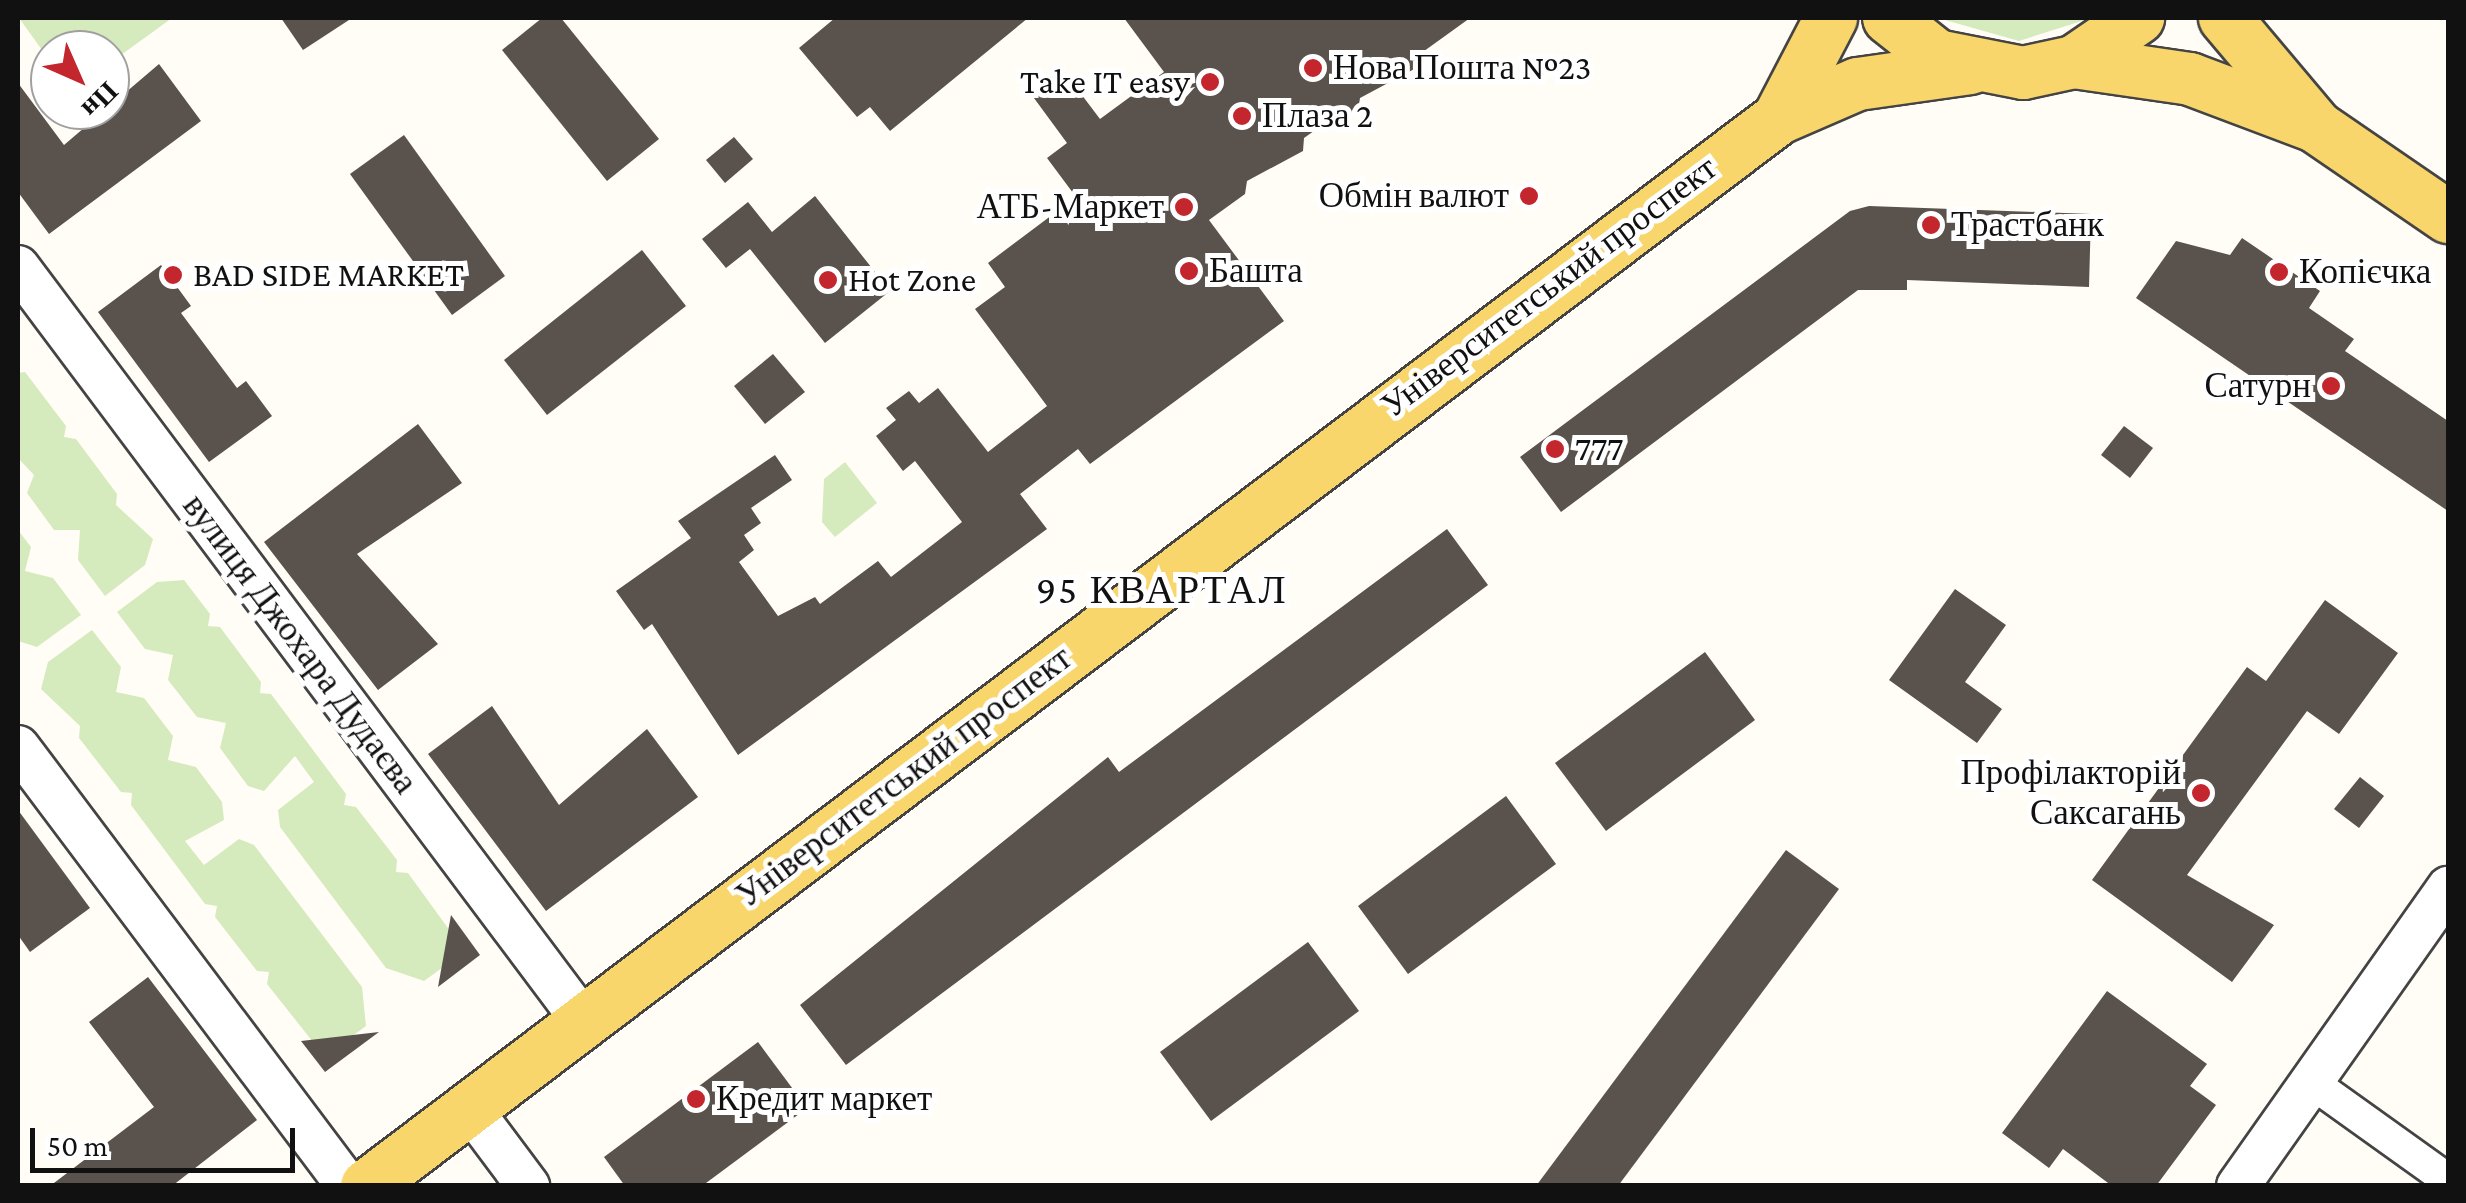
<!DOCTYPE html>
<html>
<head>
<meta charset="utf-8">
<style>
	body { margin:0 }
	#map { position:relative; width:2466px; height:1203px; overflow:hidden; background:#fffdf5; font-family:"Crimson Pro",serif }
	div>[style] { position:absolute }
	.green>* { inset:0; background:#d5ebbd }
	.building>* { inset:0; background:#5a524d }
	.roads { filter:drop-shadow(2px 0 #444) drop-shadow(-2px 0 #444) drop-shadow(0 2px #444) drop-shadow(0 -2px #444) }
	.minor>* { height:32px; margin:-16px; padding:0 16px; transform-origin:16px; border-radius:16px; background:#fff }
	.tertiary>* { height:42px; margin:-21px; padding:0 21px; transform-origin:21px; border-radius:21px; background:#fff }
	.primary>* { height:52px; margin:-26px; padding:0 26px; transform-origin:26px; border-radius:26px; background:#f9d66b }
	.dots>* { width:28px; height:28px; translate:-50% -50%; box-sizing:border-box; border:5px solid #fff; border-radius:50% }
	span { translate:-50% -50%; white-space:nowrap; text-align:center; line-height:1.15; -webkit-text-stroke:10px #fff; paint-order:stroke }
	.poi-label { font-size:35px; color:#111 }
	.left { translate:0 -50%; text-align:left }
	.right { translate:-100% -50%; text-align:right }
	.street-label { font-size:35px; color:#111 }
	.quarter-label { font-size:40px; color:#111; letter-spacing:2.5px }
	.frame { position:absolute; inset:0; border:20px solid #111; pointer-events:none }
	.north { position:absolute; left:30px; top:30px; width:100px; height:100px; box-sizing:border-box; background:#fff; border:2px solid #a0a0a0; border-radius:50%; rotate:135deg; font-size:28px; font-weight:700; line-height:40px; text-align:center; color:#111 }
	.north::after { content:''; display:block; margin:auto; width:35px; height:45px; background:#c4262e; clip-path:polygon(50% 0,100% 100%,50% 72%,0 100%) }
	.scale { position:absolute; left:30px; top:1128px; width:265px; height:45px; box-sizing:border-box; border:5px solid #111; border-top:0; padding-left:12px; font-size:30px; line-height:35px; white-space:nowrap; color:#111; -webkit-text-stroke:8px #fff; paint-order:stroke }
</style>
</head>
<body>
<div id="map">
	<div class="green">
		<div style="clip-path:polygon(19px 18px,172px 18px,110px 63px,110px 50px,50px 50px,50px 61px)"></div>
		<div style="clip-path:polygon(1938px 18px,2091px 18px,2019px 41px)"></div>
		<div style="clip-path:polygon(25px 372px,66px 426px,64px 437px,76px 439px,117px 494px,116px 505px,153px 539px,145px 565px,105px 596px,78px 560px,80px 530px,54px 530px,27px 493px,34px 475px,18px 458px,18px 373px)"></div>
		<div style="clip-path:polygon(845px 462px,877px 503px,835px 537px,822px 522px,824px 479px)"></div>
		<div style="clip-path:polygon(18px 530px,31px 547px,25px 571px,53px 578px,81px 615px,37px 647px,18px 641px)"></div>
		<div style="clip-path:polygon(184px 580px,210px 614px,208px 626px,220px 627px,261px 682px,260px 693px,271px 694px,346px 794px,344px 805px,356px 807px,397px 860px,396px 872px,408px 873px,453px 935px,446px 965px,424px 981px,386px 968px,280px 827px,278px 810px,314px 782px,295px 756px,264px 791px,248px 786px,220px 748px,226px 723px,197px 717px,168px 680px,173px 655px,145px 649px,117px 612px,157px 582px)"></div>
		<div style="clip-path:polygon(92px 630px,121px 667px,116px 692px,144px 698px,173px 736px,168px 760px,196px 767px,222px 802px,224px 820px,185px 841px,204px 865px,239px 839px,254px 845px,362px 987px,366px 1026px,344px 1042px,313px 1042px,267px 984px,269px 972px,257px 971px,215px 917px,217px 906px,205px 904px,131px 805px,132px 793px,121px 792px,79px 738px,80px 726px,41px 689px,48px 662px)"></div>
	</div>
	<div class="building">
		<div style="clip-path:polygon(281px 18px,352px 18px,303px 50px)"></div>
		<div style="clip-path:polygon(542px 18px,561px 18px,659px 139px,607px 181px,502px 50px)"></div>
		<div style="clip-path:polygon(835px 18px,1028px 18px,890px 131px,870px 107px,857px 117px,799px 48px)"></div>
		<div style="clip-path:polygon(1124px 18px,1470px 18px,1420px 54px,1418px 67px,1360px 98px,1358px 111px,1328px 121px,1304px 138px,1303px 151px,1247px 181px,1245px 194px,1209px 220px,1284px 321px,1090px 464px,1078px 449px,1020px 494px,1047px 529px,738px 755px,652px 624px,644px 630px,616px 591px,691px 538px,678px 521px,775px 455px,792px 480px,751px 508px,761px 523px,744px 535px,754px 550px,739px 562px,778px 616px,815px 597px,820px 604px,878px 561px,891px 577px,962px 522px,915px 461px,903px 471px,876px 436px,896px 420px,886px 408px,909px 391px,919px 403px,938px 388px,988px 452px,1047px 406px,975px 309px,1005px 287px,988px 263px,1076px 197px,1047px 158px,1067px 143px,1031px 94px,1063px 70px,1100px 119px,1164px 72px)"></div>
		<div style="clip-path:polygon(159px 64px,201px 121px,49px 234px,18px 192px,18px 83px,64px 145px)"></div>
		<div style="clip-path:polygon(404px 135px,505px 276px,452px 315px,350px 174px)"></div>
		<div style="clip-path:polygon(734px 137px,753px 159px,725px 183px,706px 160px)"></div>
		<div style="clip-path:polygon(815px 196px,890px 291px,825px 343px,750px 249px,726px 268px,702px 239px,748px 202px,772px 232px)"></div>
		<div style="clip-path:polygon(1869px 206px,2091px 214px,2089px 287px,1907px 280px,1907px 290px,1858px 290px,1561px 512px,1520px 457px,1850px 211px)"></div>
		<div style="clip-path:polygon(2242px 238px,2320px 291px,2309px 308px,2354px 339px,2345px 351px,2448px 421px,2448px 511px,2136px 298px,2176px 241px,2230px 255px)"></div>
		<div style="clip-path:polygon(642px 250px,686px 306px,547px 415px,504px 360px)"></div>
		<div style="clip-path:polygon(161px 265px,191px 306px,181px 313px,237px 388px,246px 381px,272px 416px,209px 462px,98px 312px)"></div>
		<div style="clip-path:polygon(773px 354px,805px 392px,765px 424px,734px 386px)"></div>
		<div style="clip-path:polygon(418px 424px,462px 483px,357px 554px,438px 644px,378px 690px,264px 542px)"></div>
		<div style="clip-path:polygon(2124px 426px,2153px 448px,2130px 478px,2101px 455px)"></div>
		<div style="clip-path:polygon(1447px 529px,1488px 585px,846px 1065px,800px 1005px,1108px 757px,1119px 772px)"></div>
		<div style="clip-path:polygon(1955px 589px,2006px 625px,1965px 682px,2002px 709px,1977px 743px,1889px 680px)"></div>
		<div style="clip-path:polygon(2325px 600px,2398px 653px,2339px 734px,2307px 711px,2187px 875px,2274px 925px,2232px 982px,2092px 880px,2247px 667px,2266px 681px)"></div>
		<div style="clip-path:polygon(1705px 652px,1755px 720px,1606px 831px,1555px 763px)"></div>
		<div style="clip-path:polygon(492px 706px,559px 805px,647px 729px,698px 797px,546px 911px,428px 754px)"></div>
		<div style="clip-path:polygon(2360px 777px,2384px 796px,2359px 828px,2334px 809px)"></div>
		<div style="clip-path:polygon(1506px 796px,1556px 864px,1408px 974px,1358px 906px)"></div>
		<div style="clip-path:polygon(18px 810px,90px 908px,30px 952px,18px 935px)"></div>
		<div style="clip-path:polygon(1786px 850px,1839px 889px,1618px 1186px,1536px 1186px)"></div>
		<div style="clip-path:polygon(451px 915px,480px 955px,438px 987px)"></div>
		<div style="clip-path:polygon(1308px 942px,1359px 1011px,1211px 1121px,1160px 1052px)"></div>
		<div style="clip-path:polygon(148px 977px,257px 1120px,172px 1186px,50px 1186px,154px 1107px,89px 1022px)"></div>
		<div style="clip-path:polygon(2107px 991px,2207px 1064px,2190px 1086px,2216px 1105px,2156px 1186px,2112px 1186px,2063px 1149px,2049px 1168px,2002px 1133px)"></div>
		<div style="clip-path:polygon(379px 1032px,325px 1072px,301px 1041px)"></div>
		<div style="clip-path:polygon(758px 1042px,807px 1108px,702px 1186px,625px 1186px,604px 1157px)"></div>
	</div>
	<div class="roads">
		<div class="minor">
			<div style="left:2311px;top:1082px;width:168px;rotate:35.6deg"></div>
		</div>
		<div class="tertiary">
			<div style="left:18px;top:267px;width:942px;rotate:53.15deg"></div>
			<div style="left:18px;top:747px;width:549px;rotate:53.07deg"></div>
			<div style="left:469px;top:1107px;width:99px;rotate:53.2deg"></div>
			<div style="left:2238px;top:1186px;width:365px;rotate:-54.8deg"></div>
		</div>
		<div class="primary">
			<div style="left:1889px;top:18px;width:61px;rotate:38.4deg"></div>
			<div style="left:1937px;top:56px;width:88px;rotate:11.2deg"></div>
			<div style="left:2023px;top:73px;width:52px;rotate:-12.2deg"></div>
			<div style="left:2074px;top:62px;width:78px;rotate:-34.5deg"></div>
			<div style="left:2225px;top:18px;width:140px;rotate:49.9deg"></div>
			<div style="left:2074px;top:62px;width:117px;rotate:8.3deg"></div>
			<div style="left:2190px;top:79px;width:134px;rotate:20.6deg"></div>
			<div style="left:2315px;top:126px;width:161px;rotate:34.4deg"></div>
			<div style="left:1779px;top:118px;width:113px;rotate:-62.5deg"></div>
			<div style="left:367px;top:1186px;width:1770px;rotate:-37.1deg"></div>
			<div style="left:1779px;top:118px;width:86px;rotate:-23.3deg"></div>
			<div style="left:1858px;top:84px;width:114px;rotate:-8.1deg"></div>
		</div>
	</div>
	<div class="dots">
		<div style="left:1313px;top:68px;background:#c4262e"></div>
		<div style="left:1210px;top:82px;background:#c4262e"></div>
		<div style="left:1242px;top:116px;background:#c4262e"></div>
		<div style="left:1529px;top:196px;background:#c4262e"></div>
		<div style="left:1184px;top:207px;background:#c4262e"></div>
		<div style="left:1931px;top:225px;background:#c4262e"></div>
		<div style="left:1189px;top:271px;background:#c4262e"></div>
		<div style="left:2279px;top:272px;background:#c4262e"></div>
		<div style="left:173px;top:275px;background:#c4262e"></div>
		<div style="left:828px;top:280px;background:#c4262e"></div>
		<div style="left:2331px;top:386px;background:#c4262e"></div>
		<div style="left:1555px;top:449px;background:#c4262e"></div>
		<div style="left:2201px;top:793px;background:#c4262e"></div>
		<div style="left:696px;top:1099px;background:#c4262e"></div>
	</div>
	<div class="poi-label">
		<span class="left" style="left:1333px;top:68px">Нова Пошта №23</span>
		<span class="right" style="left:1190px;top:82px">Take IT easy</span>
		<span class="left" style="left:1262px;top:116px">Плаза 2</span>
		<span class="right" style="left:1509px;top:196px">Обмін валют</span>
		<span class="right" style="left:1164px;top:207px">АТБ-Маркет</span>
		<span class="left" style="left:1951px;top:225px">Трастбанк</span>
		<span class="left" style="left:1209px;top:271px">Башта</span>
		<span class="left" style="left:2299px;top:272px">Копієчка</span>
		<span class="left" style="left:193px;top:275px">BAD SIDE MARKET</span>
		<span class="left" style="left:848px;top:280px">Hot Zone</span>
		<span class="right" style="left:2311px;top:386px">Сатурн</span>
		<span class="left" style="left:1575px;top:449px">777</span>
		<span class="right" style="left:2181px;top:793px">Профілакторій<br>Саксагань</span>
		<span class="left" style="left:716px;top:1099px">Кредит маркет</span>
	</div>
	<div class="street-label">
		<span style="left:1549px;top:287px;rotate:-37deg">Університетський проспект</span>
		<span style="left:300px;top:644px;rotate:53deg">вулиця Джохара Дудаєва</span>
		<span style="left:904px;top:777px;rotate:-37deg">Університетський проспект</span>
	</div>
	<div class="quarter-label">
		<span style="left:1162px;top:590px">95 КВАРТАЛ</span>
	</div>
	<div class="frame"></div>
	<div class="north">Пн</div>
	<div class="scale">50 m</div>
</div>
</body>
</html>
